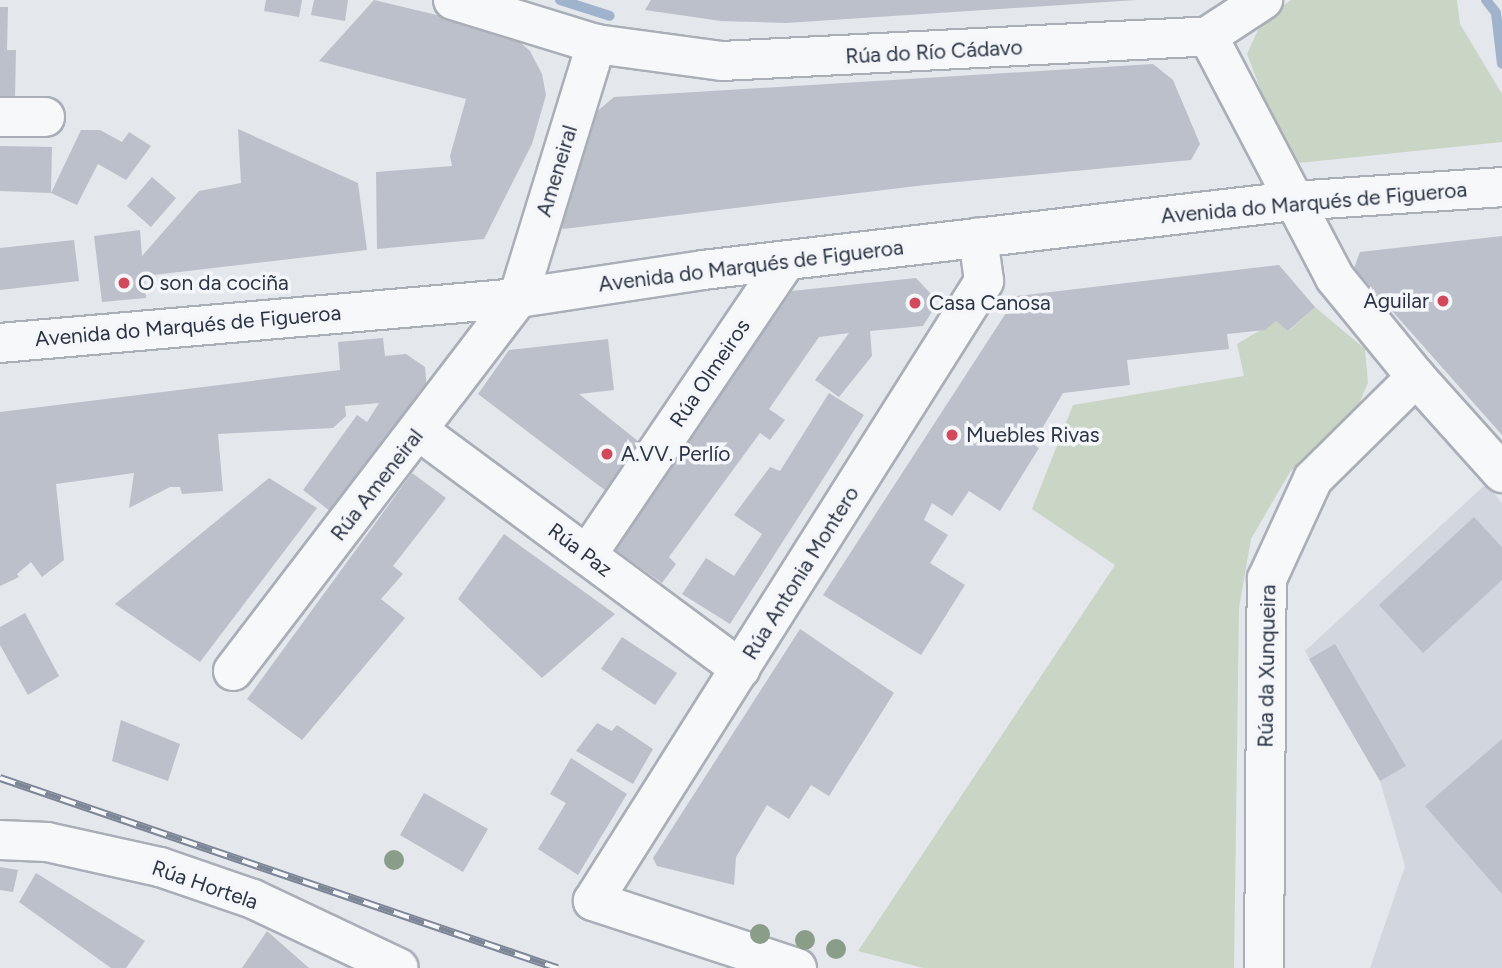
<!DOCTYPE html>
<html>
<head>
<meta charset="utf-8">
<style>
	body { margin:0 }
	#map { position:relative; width:1502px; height:968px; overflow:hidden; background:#e4e7ec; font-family:Figtree,sans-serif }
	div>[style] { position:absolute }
	.built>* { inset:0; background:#d2d6de }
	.green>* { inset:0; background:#c9d6c5 }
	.stream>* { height:10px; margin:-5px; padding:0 5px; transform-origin:5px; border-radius:5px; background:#9fb4cc }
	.building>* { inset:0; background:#bbc0ca }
	.roads { filter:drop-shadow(2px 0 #a9aeb7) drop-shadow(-2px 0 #a9aeb7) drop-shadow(0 2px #a9aeb7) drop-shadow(0 -2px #a9aeb7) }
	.minor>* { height:38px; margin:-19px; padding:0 19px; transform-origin:19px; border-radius:19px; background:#f7f8fa }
	.rail>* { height:8px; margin-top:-4px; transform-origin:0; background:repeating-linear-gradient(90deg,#f4f6f9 0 16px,#7d8696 0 32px); box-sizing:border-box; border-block:2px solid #7d8696 }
	.trees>* { width:20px; height:20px; margin:-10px; border-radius:50%; background:#899d89 }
	.dots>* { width:19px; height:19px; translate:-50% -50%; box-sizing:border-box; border:4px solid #f4f6f9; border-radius:50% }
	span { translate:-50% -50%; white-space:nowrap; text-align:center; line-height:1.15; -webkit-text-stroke:7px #f4f6f9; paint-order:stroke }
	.street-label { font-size:21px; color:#2b3445 }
	.poi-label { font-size:21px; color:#2b3445 }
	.left { translate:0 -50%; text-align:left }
	.right { translate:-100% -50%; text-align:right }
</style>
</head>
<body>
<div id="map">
	<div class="built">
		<div style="clip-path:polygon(1486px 484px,1502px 503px,1502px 968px,1370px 968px,1405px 866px,1380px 781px,1305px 651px)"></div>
	</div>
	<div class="green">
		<div style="clip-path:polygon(1291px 0,1457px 0,1460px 24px,1502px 94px,1502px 142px,1289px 164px,1247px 54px,1263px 19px)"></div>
		<div style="clip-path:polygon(1315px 307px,1365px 349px,1368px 383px,1355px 413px,1290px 472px,1251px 539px,1239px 608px,1234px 968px,923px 968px,858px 951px,1115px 565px,1032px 509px,1073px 405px,1244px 376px,1237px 344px,1276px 321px,1289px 331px)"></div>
	</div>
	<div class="stream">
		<div style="left:560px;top:0;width:52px;rotate:17.7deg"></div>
		<div style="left:1486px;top:0;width:16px;rotate:52deg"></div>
		<div style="left:1496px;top:13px;width:51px;rotate:83.3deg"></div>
	</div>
	<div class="building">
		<div style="clip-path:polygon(266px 0,302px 0,299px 17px,264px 11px)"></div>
		<div style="clip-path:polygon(314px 0,348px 0,345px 21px,311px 15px)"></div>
		<div style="clip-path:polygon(374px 0,508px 32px,530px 51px,542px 74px,546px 95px,532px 144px,484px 239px,377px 249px,376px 172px,452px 166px,450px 156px,466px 99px,319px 61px)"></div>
		<div style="clip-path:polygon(651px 0,1136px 0,786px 23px,721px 21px,645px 10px)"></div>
		<div style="clip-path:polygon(0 7px,8px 7px,7px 50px,16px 50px,15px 98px,0 97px)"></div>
		<div style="clip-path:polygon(1153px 64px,1173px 80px,1200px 144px,1191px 160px,925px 185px,563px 229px,553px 217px,594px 114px,614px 97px)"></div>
		<div style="clip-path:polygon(238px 129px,358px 183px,367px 250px,145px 276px,146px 298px,102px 302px,94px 236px,140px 230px,142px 256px,199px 191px,241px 183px)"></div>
		<div style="clip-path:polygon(81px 130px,100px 130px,122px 142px,129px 132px,151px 146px,126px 180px,98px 164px,77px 205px,51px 193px)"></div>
		<div style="clip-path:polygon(0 146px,52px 147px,51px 193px,0 191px)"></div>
		<div style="clip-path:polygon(152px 177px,176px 198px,151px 227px,127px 206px)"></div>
		<div style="clip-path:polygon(1502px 236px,1502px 435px,1354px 268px,1360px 252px)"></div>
		<div style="clip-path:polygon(74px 240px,79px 281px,0 290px,0 248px)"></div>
		<div style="clip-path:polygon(1279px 265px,1315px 307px,1288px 331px,1276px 321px,1265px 330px,1227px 334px,1229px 349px,1127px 360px,1130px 385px,1063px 393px,1033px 444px,1039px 448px,1000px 511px,969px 491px,952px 516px,932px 503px,924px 520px,948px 535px,930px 563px,965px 585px,921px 655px,823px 595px,1017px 296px)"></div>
		<div style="clip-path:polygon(916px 278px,931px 294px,933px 310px,923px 326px,870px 331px,872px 356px,839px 397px,815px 380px,849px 333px,819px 337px,769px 409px,785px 420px,770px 440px,760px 433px,669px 557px,676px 564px,662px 583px,613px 548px,792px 291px)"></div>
		<div style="clip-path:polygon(383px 338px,385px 356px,406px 354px,425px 367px,427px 390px,339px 518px,303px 490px,357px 415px,367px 422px,379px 403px,345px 406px,346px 416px,333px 428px,218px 434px,223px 491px,182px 494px,180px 487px,170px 487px,129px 508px,134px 473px,56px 484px,64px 560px,42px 577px,31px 562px,17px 574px,19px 577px,0 586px,0 412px,340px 370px,338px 342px)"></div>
		<div style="clip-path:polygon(608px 339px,614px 390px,579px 394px,643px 445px,606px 491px,478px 394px,509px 350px)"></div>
		<div style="clip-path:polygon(829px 393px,864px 415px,730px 624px,682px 594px,706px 558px,734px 576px,762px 534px,734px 515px,770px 467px,780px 471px)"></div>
		<div style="clip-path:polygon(412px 473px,446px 498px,393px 566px,403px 574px,381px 599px,405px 618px,302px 740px,247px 699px)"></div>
		<div style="clip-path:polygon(269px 478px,317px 508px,200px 662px,115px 604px)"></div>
		<div style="clip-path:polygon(1474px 517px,1502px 547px,1502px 580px,1423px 653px,1379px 605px)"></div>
		<div style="clip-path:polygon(504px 534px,615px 614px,542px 678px,458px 599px)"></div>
		<div style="clip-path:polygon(25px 613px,59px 676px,28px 695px,0 645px,0 627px)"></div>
		<div style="clip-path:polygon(800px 629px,894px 693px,829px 796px,811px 785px,789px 819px,767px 805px,736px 857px,734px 885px,657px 866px,653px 858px)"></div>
		<div style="clip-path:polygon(622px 637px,677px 673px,655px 705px,601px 669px)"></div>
		<div style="clip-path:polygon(1335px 644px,1406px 766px,1380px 781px,1309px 659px)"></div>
		<div style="clip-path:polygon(121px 720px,180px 744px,168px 781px,112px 761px)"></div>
		<div style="clip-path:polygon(597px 723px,612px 731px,617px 725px,653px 749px,633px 784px,576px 751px)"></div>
		<div style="clip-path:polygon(1502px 739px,1502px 894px,1425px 806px)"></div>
		<div style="clip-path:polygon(571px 758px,627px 794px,578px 875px,538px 849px,566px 803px,550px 794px)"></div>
		<div style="clip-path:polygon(424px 793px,488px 829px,463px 872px,400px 835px)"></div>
		<div style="clip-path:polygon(0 867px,18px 870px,13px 892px,0 890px)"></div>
		<div style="clip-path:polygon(36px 873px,145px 941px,126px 968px,111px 968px,19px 902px)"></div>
		<div style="clip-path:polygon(267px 931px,309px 968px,242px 968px)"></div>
	</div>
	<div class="roads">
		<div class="minor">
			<div style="left:453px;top:0;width:150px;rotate:17.1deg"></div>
			<div style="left:596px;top:44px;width:127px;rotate:7.7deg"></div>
			<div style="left:722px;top:61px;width:487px;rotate:-2.9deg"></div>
			<div style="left:1208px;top:36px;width:66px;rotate:-33.2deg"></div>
			<div style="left:1208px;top:36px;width:273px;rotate:62.3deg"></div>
			<div style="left:1335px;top:278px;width:128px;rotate:50.7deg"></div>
			<div style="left:1416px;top:377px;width:129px;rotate:48.1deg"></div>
			<div style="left:0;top:117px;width:45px"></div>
			<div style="left:0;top:343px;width:520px;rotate:-4.96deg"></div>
			<div style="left:518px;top:298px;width:187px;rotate:-8.6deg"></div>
			<div style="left:703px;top:270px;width:594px;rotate:-6.67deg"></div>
			<div style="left:1293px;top:201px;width:209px;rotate:-3.8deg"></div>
			<div style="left:419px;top:431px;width:400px;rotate:36.5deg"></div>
			<div style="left:587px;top:555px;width:356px;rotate:-55.9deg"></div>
			<div style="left:233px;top:671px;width:469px;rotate:-52.6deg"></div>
			<div style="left:518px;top:298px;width:266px;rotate:-72.9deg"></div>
			<div style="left:0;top:840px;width:47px;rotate:2.4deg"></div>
			<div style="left:47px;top:842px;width:116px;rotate:12.5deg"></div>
			<div style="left:160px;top:867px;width:98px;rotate:19deg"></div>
			<div style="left:253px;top:899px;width:161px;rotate:25.3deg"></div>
			<div style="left:797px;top:968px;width:215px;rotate:-161.8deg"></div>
			<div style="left:593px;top:901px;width:733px;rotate:-57.76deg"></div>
			<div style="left:984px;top:281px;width:44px;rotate:-97.8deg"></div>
			<div style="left:1264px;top:968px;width:389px;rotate:-89.6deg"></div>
			<div style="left:1267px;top:579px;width:110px;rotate:-65.3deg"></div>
			<div style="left:1313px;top:479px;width:145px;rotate:-44.7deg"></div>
		</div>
	</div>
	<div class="rail">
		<div style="left:0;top:778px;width:589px;rotate:18.84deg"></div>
	</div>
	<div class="trees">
		<div style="left:394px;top:860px"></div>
		<div style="left:760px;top:934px"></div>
		<div style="left:805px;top:940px"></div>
		<div style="left:836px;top:949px"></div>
	</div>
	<div class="dots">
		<div style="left:124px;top:283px;background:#d1495b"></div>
		<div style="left:1443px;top:301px;background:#d1495b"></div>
		<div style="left:915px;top:303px;background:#d1495b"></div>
		<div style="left:952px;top:435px;background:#d1495b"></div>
		<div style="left:607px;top:454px;background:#d1495b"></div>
	</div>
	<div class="street-label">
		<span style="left:934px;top:52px;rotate:-3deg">Rúa do Río Cádavo</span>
		<span style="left:557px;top:171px;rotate:-73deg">Ameneiral</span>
		<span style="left:1314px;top:203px;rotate:-5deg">Avenida do Marqués de Figueroa</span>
		<span style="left:751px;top:266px;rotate:-7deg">Avenida do Marqués de Figueroa</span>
		<span style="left:188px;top:326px;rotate:-5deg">Avenida do Marqués de Figueroa</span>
		<span style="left:710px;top:373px;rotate:-56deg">Rúa Olmeiros</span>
		<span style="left:377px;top:485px;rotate:-52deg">Rúa Ameneiral</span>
		<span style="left:580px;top:550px;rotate:37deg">Rúa Paz</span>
		<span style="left:801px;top:573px;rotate:-58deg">Rúa Antonia Montero</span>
		<span style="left:1267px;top:666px;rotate:-89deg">Rúa da Xunqueira</span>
		<span style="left:205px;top:885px;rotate:19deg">Rúa Hortela</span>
	</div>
	<div class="poi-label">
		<span class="left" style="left:138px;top:283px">O son da cociña</span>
		<span class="right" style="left:1429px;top:301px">Aguilar</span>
		<span class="left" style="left:929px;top:303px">Casa Canosa</span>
		<span class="left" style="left:966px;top:435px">Muebles Rivas</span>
		<span class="left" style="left:621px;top:454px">A.VV. Perlío</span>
	</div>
</div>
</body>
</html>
